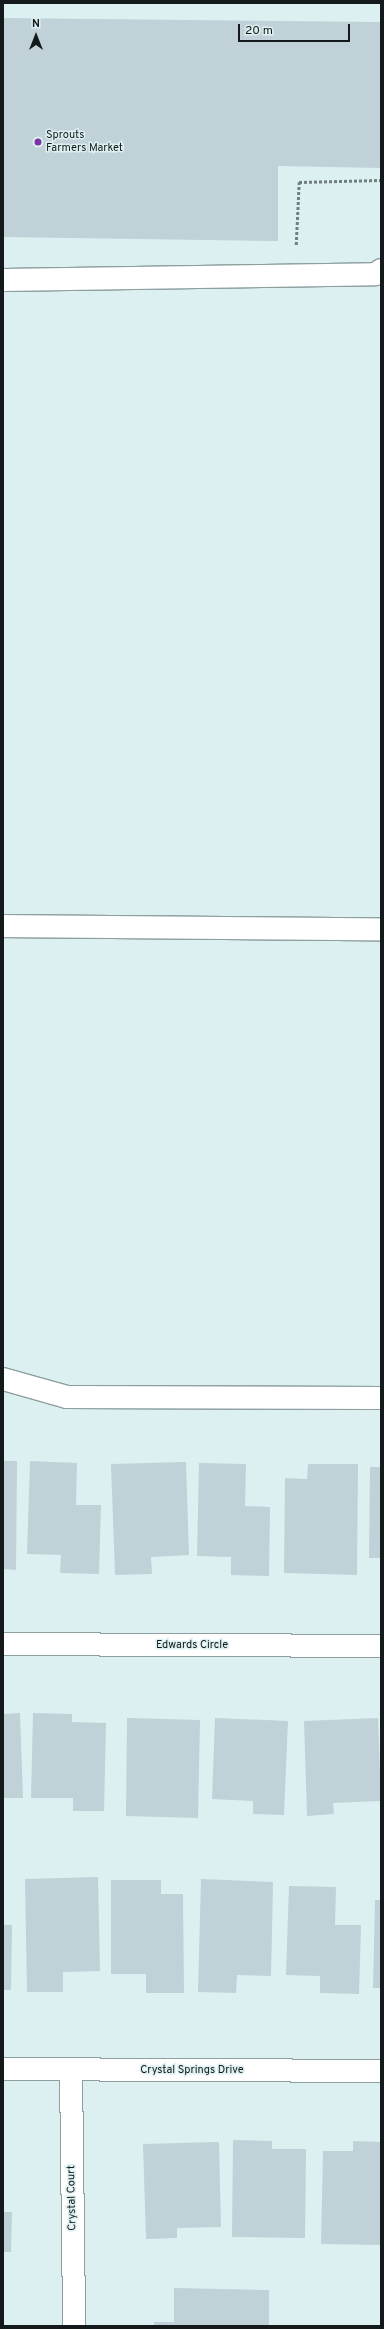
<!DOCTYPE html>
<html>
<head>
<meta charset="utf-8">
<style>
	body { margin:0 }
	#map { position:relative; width:384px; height:2329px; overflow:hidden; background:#ddf0f1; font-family:Overpass,sans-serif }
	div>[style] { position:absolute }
	.building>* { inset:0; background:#c0d1d7 }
	.path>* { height:2.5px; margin-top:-1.25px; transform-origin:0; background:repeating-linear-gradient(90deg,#717d7e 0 3px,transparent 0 5px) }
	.roads { filter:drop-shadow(1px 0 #8d9f9f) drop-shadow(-1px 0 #8d9f9f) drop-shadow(0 1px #8d9f9f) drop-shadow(0 -1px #8d9f9f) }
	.minor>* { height:22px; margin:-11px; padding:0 11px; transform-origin:11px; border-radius:11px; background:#fff }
	.dots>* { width:11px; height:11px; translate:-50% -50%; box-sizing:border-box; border:2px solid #ddf0f1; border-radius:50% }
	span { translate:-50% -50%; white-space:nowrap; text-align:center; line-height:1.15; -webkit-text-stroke:3px #ddf0f1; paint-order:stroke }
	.poi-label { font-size:11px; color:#141a1b }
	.left { translate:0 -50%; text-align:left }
	.street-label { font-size:11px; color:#141a1b }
	.frame { position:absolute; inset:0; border:4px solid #141a1b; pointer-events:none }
	.north { position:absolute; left:16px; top:16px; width:40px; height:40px; -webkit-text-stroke:3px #ddf0f1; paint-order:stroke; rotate:0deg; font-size:11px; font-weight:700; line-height:16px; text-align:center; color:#141a1b }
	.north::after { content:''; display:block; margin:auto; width:14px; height:18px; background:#141a1b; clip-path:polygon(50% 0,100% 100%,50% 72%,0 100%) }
	.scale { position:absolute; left:238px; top:24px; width:112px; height:18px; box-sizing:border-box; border:2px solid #141a1b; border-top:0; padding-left:5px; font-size:12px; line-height:14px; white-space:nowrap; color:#141a1b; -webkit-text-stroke:3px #ddf0f1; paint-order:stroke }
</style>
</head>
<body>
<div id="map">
	<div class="building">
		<div style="clip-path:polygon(3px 18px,381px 22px,381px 168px,278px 166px,278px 241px,3px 237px)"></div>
		<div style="clip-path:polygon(3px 1461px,17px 1461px,16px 1570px,3px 1569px)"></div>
		<div style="clip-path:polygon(30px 1461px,77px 1463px,76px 1505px,101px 1505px,99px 1574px,60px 1573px,61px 1555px,27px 1554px)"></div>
		<div style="clip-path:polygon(186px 1462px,189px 1555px,151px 1557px,152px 1574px,115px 1575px,111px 1464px)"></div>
		<div style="clip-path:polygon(199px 1463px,246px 1464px,245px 1506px,270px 1507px,269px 1576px,231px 1575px,231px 1557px,197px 1556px)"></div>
		<div style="clip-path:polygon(308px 1464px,358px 1464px,357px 1575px,284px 1573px,285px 1478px,307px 1479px)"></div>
		<div style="clip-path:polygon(370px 1467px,381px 1467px,381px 1558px,369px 1558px)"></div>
		<div style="clip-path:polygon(20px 1713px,23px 1798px,3px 1798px,3px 1714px)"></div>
		<div style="clip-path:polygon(33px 1713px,72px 1714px,72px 1722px,106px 1723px,104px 1811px,73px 1811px,73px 1798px,31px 1798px)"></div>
		<div style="clip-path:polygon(127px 1718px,200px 1720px,198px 1818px,126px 1816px)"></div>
		<div style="clip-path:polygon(215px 1718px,288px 1721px,284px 1815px,253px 1814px,253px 1801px,212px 1799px)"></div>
		<div style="clip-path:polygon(378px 1718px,381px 1801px,333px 1803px,334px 1814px,307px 1816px,304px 1721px)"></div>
		<div style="clip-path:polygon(98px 1877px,100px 1971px,63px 1972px,63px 1992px,27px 1992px,25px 1879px)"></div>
		<div style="clip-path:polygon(201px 1879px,273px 1882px,271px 1976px,237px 1975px,236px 1993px,198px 1992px)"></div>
		<div style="clip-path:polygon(111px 1880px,161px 1880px,161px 1894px,183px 1894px,184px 1993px,146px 1993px,146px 1974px,111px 1974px)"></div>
		<div style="clip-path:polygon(289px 1886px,336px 1887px,335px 1925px,361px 1925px,359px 1994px,320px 1993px,320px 1976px,286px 1975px)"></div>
		<div style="clip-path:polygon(375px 1900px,381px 1900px,381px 1988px,373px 1988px)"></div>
		<div style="clip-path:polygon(3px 1925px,12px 1925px,11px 1990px,3px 1990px)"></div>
		<div style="clip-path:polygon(233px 2140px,272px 2141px,272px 2149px,306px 2149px,305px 2238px,232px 2237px)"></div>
		<div style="clip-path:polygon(353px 2141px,381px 2142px,381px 2245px,321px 2244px,323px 2151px,353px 2151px)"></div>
		<div style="clip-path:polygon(219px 2142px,221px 2227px,177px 2228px,177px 2238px,146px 2239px,143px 2144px)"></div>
		<div style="clip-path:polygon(3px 2212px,12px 2212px,11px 2252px,3px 2252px)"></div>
		<div style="clip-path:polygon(174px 2288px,269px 2290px,269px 2326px,154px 2326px,154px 2322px,174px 2322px)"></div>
	</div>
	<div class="path">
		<div style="left:296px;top:245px;width:63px;rotate:-87.3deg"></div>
		<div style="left:299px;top:182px;width:82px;rotate:-1.4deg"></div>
	</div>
	<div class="roads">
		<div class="minor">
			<div style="left:3px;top:280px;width:373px;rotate:-0.9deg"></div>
			<div style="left:376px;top:274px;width:6px;rotate:-39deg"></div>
			<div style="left:3px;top:926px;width:378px;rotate:0.5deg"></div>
			<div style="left:3px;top:1379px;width:66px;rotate:15.7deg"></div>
			<div style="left:67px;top:1397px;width:314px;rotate:0.2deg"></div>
			<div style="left:3px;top:1644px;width:378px;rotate:0.3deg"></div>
			<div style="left:3px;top:2069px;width:378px;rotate:0.3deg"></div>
			<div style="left:71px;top:2070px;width:256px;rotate:89.3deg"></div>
		</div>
	</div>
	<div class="dots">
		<div style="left:38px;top:142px;background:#7b35a8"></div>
	</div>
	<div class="poi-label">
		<span class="left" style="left:46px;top:142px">Sprouts<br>Farmers Market</span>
	</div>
	<div class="street-label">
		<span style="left:192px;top:1645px">Edwards Circle</span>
		<span style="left:192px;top:2070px">Crystal Springs Drive</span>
		<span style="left:72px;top:2198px;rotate:-91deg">Crystal Court</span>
	</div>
	<div class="frame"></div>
	<div class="north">N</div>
	<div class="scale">20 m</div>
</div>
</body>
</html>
